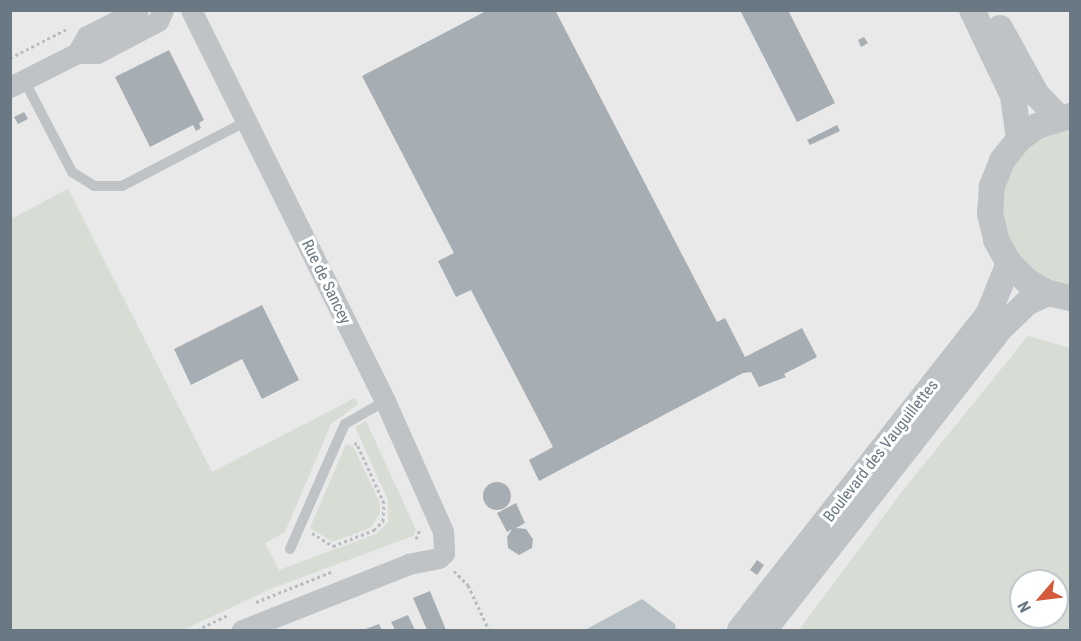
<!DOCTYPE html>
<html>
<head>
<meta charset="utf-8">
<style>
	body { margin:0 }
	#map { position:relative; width:1081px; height:641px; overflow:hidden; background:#f8f8f5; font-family:"Roboto Condensed",sans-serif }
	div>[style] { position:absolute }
	.built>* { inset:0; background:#e8e9e8 }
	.green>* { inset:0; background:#d7dcd5 }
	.water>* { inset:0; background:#b8c2c6 }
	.building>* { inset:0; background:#a7aeb3 }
	.round { border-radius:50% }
	.path>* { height:3px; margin-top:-1.5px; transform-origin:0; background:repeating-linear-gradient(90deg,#b9bcbe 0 3px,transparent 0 6px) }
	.service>* { height:10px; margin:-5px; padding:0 5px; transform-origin:5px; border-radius:5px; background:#bfc3c6 }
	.minor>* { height:21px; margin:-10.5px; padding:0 10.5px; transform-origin:10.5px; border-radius:10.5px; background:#bfc3c6 }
	.tertiary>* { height:26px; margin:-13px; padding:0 13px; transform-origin:13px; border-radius:13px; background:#bfc3c6 }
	span { translate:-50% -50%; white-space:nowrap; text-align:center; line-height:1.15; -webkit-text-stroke:6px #fff; paint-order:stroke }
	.street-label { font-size:16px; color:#697883 }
	.frame { position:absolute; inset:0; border:12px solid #697883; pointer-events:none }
	.north { position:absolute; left:1009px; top:569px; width:60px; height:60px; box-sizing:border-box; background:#fff; border:2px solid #c3c9cd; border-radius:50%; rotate:242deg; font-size:16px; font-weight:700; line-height:24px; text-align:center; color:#697883 }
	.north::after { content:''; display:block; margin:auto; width:21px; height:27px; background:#d45b39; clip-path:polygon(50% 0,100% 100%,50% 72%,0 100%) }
</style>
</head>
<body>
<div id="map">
	<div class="built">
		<div style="clip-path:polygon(evenodd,10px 11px,1070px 11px,1070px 630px,11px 630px,10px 11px,1021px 581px,1057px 581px,1057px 617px,1021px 617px,1021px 581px)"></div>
	</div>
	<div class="green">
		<div style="clip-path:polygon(1070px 127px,1070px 288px,1054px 285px,1029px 271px,1011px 249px,1002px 224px,1001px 198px,1008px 173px,1023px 152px,1043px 136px)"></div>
		<div style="clip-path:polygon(68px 189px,212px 472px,355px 398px,358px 404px,331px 424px,285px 532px,265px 543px,279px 570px,376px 534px,388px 522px,388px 500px,355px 427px,366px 421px,416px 530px,413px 536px,273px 588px,183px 630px,11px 630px,11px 219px)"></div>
		<div style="clip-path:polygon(evenodd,1028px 336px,1070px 348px,1070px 630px,799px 630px,900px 494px,1028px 336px,1021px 581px,1057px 581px,1057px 617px,1021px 617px,1021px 581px)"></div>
		<div style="clip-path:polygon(346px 444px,353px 446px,380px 503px,380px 513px,370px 528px,333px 542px,310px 528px)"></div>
	</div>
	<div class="water">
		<div style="clip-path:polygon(642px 599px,675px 624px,676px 630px,585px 630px)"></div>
	</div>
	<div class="building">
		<div style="clip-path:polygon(488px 10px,555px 10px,717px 322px,725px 318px,745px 357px,802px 328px,817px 357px,784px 374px,786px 377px,759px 387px,751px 372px,743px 373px,539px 481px,529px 460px,553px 447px,471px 290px,456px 297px,438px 261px,454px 253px,362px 76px)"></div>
		<div style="clip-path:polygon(740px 10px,788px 10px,835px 103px,797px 122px)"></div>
		<div style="clip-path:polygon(864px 37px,868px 43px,861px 47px,858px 40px)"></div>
		<div style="clip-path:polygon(169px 50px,204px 120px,199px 123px,201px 128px,196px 131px,193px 125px,150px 147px,115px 77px)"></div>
		<div style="clip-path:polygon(24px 112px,28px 119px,18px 124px,14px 117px)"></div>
		<div style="clip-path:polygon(837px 125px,840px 131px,810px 145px,807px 140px)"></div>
		<div style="clip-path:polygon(262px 305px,299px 380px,262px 399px,242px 359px,191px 385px,174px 349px)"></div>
		<div class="round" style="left:483px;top:482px;width:28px;height:28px"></div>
		<div style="clip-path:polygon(516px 503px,525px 523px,516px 528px,526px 529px,533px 539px,532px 548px,519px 555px,508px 548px,507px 537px,512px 529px,507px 532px,497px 513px)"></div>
		<div style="clip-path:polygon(757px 560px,764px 565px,757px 575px,750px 570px)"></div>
		<div style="clip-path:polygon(430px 591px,446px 630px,427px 630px,413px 598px)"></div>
		<div style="clip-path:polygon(408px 615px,415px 630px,395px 630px,391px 622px)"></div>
		<div style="clip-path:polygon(379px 624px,382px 630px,363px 630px)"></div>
	</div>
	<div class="path">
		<div style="left:10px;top:58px;width:66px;rotate:-27deg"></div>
		<div style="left:312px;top:533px;width:25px;rotate:32deg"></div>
		<div style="left:333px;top:546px;width:44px;rotate:-21.3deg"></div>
		<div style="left:374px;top:530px;width:13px;rotate:-45deg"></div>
		<div style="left:383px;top:521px;width:18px;rotate:-87deg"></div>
		<div style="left:384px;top:503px;width:65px;rotate:-114.6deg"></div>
		<div style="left:357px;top:444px;width:5px;rotate:-158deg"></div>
		<div style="left:416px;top:539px;width:11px;rotate:-68deg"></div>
		<div style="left:454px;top:571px;width:20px;rotate:45deg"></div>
		<div style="left:468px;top:585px;width:50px;rotate:65deg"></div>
		<div style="left:256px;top:602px;width:81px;rotate:-21.8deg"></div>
		<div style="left:197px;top:630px;width:34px;rotate:-26deg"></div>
		<div style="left:694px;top:630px;width:1px;rotate:-45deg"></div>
	</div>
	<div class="service">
		<div style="left:24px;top:80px;width:104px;rotate:62.4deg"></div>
		<div style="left:72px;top:172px;width:26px;rotate:32deg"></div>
		<div style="left:94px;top:186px;width:28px"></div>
		<div style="left:122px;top:186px;width:141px;rotate:-27.5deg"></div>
		<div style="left:290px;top:549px;width:137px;rotate:-66.3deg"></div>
		<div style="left:345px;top:424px;width:46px;rotate:-29.9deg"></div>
	</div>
	<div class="minor">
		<div style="left:191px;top:10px;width:436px;rotate:63.6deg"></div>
		<div style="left:385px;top:401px;width:142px;rotate:66deg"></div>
		<div style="left:443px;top:531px;width:22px;rotate:87deg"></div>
		<div style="left:444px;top:553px;width:7px;rotate:135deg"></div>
		<div style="left:439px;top:558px;width:31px;rotate:169deg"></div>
		<div style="left:409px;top:564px;width:180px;rotate:158.4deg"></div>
		<div style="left:77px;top:53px;width:20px;rotate:-60deg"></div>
		<div style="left:87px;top:36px;width:57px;rotate:-27deg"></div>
		<div style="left:10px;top:87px;width:75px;rotate:-26.9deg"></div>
		<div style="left:77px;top:53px;width:20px"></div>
		<div style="left:97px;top:53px;width:69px;rotate:-27.7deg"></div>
		<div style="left:158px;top:21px;width:12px;rotate:-66deg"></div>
	</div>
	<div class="tertiary">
		<div style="left:972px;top:10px;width:95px;rotate:64.5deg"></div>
		<div style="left:1013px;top:96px;width:43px;rotate:82.1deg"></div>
		<div style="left:1000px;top:28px;width:77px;rotate:61.1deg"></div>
		<div style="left:1037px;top:95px;width:30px;rotate:46deg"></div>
		<div style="left:1070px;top:116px;width:34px;rotate:163deg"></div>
		<div style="left:1037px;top:126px;width:22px;rotate:144deg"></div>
		<div style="left:1019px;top:139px;width:28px;rotate:128deg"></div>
		<div style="left:1002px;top:161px;width:27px;rotate:112deg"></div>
		<div style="left:992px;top:186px;width:27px;rotate:94deg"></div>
		<div style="left:990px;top:213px;width:28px;rotate:77deg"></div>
		<div style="left:996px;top:240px;width:26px;rotate:61deg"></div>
		<div style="left:1009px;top:263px;width:25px;rotate:45deg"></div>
		<div style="left:1027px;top:281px;width:24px;rotate:30deg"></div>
		<div style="left:1048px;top:293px;width:23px;rotate:13deg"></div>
		<div style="left:740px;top:630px;width:401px;rotate:-51.8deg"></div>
		<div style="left:988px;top:315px;width:56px;rotate:-68deg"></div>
		<div style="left:764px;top:630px;width:385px;rotate:-51.9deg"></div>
		<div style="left:1002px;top:327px;width:36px;rotate:-44deg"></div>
		<div style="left:1028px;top:302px;width:22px;rotate:-24deg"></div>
	</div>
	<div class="street-label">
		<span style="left:326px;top:282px;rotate:64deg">Rue de Sancey</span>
		<span style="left:881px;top:451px;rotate:-52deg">Boulevard des Vauguillettes</span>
	</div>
	<div class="frame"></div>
	<div class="north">N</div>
</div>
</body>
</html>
